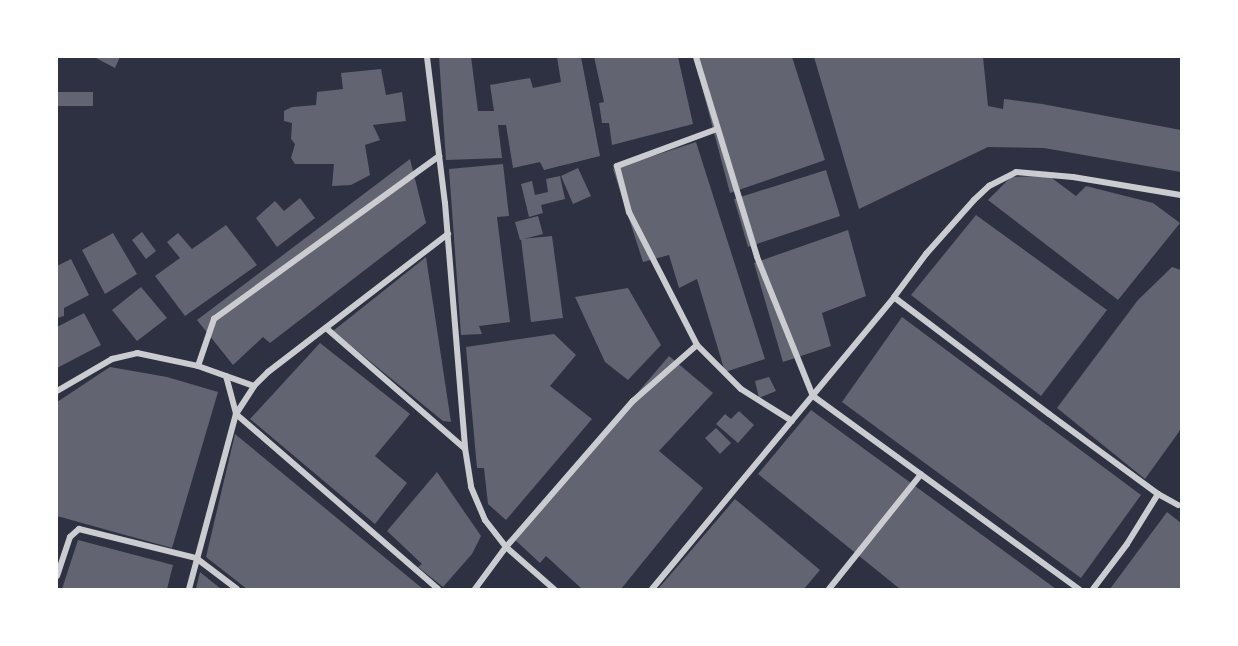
<!DOCTYPE html>
<html>
<head>
<meta charset="utf-8">
<style>
	body { margin:0 }
	#map { position:relative; width:1238px; height:646px; overflow:hidden; background:#2d3142; font-family:"Golos Text",sans-serif }
	div>[style] { position:absolute }
	.building>* { inset:0; background:#626471 }
	.minor>* { height:6px; margin:-3px; padding:0 3px; transform-origin:3px; border-radius:3px; background:#caccd0 }
	span { translate:-50% -50%; white-space:nowrap; text-align:center; line-height:1.15; -webkit-text-stroke:4.5px #fff; paint-order:stroke }
	.frame { position:absolute; inset:0; border:58px solid #fff; pointer-events:none }
</style>
</head>
<body>
<div id="map">
	<div class="building">
		<div style="clip-path:polygon(94px 57px,120px 57px,115px 68px)"></div>
		<div style="clip-path:polygon(439px 57px,471px 57px,478px 111px,494px 111px,490px 85px,530px 78px,533px 88px,561px 82px,557px 57px,581px 57px,600px 156px,544px 170px,540px 162px,513px 168px,506px 125px,498px 125px,502px 158px,446px 160px)"></div>
		<div style="clip-path:polygon(594px 57px,678px 57px,693px 124px,612px 145px,609px 123px,602px 123px,599px 103px,604px 102px)"></div>
		<div style="clip-path:polygon(694px 57px,792px 57px,825px 160px,730px 193px)"></div>
		<div style="clip-path:polygon(814px 57px,983px 57px,988px 106px,1003px 109px,1004px 99px,1042px 104px,1181px 130px,1181px 172px,1044px 148px,988px 147px,859px 209px)"></div>
		<div style="clip-path:polygon(381px 69px,386px 95px,402px 92px,406px 121px,373px 125px,380px 140px,365px 145px,370px 175px,351px 185px,332px 186px,334px 164px,295px 164px,291px 158px,295px 144px,291px 139px,292px 123px,284px 121px,284px 111px,292px 107px,316px 105px,317px 92px,343px 89px,341px 73px)"></div>
		<div style="clip-path:polygon(57px 92px,93px 92px,93px 106px,57px 106px)"></div>
		<div style="clip-path:polygon(696px 142px,765px 359px,725px 372px,697px 279px,679px 288px,669px 255px,643px 262px,613px 169px)"></div>
		<div style="clip-path:polygon(410px 159px,426px 223px,270px 343px,263px 337px,233px 365px,197px 320px)"></div>
		<div style="clip-path:polygon(503px 164px,509px 216px,497px 217px,510px 322px,479px 326px,482px 334px,461px 335px,449px 169px)"></div>
		<div style="clip-path:polygon(578px 168px,591px 196px,573px 204px,561px 176px)"></div>
		<div style="clip-path:polygon(826px 170px,840px 216px,748px 247px,734px 199px)"></div>
		<div style="clip-path:polygon(560px 176px,565px 199px,541px 205px,543px 213px,529px 217px,521px 184px,532px 181px,535px 195px,548px 192px,546px 179px)"></div>
		<div style="clip-path:polygon(1049px 176px,1076px 196px,1086px 186px,1153px 203px,1180px 223px,1118px 300px,988px 200px,1011px 177px)"></div>
		<div style="clip-path:polygon(300px 198px,315px 218px,277px 247px,256px 218px,275px 201px,284px 211px)"></div>
		<div style="clip-path:polygon(976px 215px,1107px 310px,1041px 396px,911px 295px)"></div>
		<div style="clip-path:polygon(538px 216px,543px 234px,520px 240px,515px 222px)"></div>
		<div style="clip-path:polygon(226px 225px,257px 265px,185px 316px,155px 276px,180px 258px,167px 242px,178px 233px,192px 249px)"></div>
		<div style="clip-path:polygon(848px 230px,866px 296px,822px 313px,831px 346px,783px 362px,754px 263px)"></div>
		<div style="clip-path:polygon(142px 232px,156px 251px,146px 259px,132px 240px)"></div>
		<div style="clip-path:polygon(113px 233px,137px 274px,105px 294px,82px 250px)"></div>
		<div style="clip-path:polygon(552px 236px,563px 318px,531px 322px,521px 239px)"></div>
		<div style="clip-path:polygon(426px 257px,451px 422px,443px 421px,333px 331px)"></div>
		<div style="clip-path:polygon(71px 259px,89px 295px,64px 308px,64px 316px,57px 318px,57px 266px)"></div>
		<div style="clip-path:polygon(1172px 267px,1181px 270px,1181px 429px,1145px 479px,1057px 408px,1138px 300px)"></div>
		<div style="clip-path:polygon(141px 287px,167px 318px,137px 341px,112px 310px)"></div>
		<div style="clip-path:polygon(628px 288px,661px 345px,628px 380px,605px 362px,575px 297px)"></div>
		<div style="clip-path:polygon(84px 313px,101px 345px,57px 368px,57px 327px)"></div>
		<div style="clip-path:polygon(902px 317px,1141px 495px,1081px 578px,842px 402px)"></div>
		<div style="clip-path:polygon(554px 334px,576px 355px,550px 386px,592px 419px,506px 520px,488px 504px,484px 468px,477px 468px,466px 347px)"></div>
		<div style="clip-path:polygon(320px 343px,410px 414px,375px 456px,407px 483px,375px 524px,250px 419px)"></div>
		<div style="clip-path:polygon(669px 356px,713px 393px,659px 451px,703px 488px,621px 589px,582px 589px,546px 556px,540px 563px,513px 538px)"></div>
		<div style="clip-path:polygon(110px 367px,167px 377px,218px 392px,172px 548px,57px 516px,57px 402px)"></div>
		<div style="clip-path:polygon(769px 377px,776px 391px,759px 398px,755px 381px)"></div>
		<div style="clip-path:polygon(811px 410px,1056px 589px,900px 589px,895px 585px,758px 474px)"></div>
		<div style="clip-path:polygon(739px 411px,754px 425px,738px 443px,716px 424px,725px 414px,731px 419px)"></div>
		<div style="clip-path:polygon(716px 428px,731px 443px,720px 454px,705px 438px)"></div>
		<div style="clip-path:polygon(235px 434px,423px 589px,247px 589px,206px 557px)"></div>
		<div style="clip-path:polygon(437px 472px,481px 536px,472px 554px,443px 587px,418px 567px,422px 564px,387px 531px)"></div>
		<div style="clip-path:polygon(735px 499px,820px 570px,804px 589px,658px 589px)"></div>
		<div style="clip-path:polygon(1167px 512px,1181px 523px,1181px 589px,1110px 589px)"></div>
		<div style="clip-path:polygon(78px 540px,173px 565px,167px 589px,62px 589px)"></div>
		<div style="clip-path:polygon(200px 572px,221px 589px,196px 589px)"></div>
	</div>
	<div class="minor">
		<div style="left:427px;top:57px;width:147px;rotate:83deg"></div>
		<div style="left:445px;top:203px;width:246px;rotate:85.3deg"></div>
		<div style="left:465px;top:448px;width:39px;rotate:81deg"></div>
		<div style="left:471px;top:487px;width:36px;rotate:67deg"></div>
		<div style="left:485px;top:520px;width:34px;rotate:52deg"></div>
		<div style="left:506px;top:547px;width:64px;rotate:41.2deg"></div>
		<div style="left:696px;top:57px;width:209px;rotate:73deg"></div>
		<div style="left:757px;top:257px;width:150px;rotate:68.1deg"></div>
		<div style="left:813px;top:396px;width:329px;rotate:36deg"></div>
		<div style="left:717px;top:129px;width:107px;rotate:159.7deg"></div>
		<div style="left:617px;top:166px;width:48px;rotate:75.4deg"></div>
		<div style="left:629px;top:212px;width:149px;rotate:62.9deg"></div>
		<div style="left:697px;top:345px;width:62px;rotate:45deg"></div>
		<div style="left:741px;top:389px;width:60px;rotate:32.1deg"></div>
		<div style="left:326px;top:328px;width:183px;rotate:41deg"></div>
		<div style="left:198px;top:366px;width:50px;rotate:-71.2deg"></div>
		<div style="left:214px;top:319px;width:278px;rotate:-35.9deg"></div>
		<div style="left:226px;top:376px;width:39px;rotate:75deg"></div>
		<div style="left:236px;top:414px;width:267px;rotate:40.9deg"></div>
		<div style="left:57px;top:391px;width:64px;rotate:-30.2deg"></div>
		<div style="left:112px;top:359px;width:26px;rotate:-13deg"></div>
		<div style="left:137px;top:353px;width:62px;rotate:12deg"></div>
		<div style="left:198px;top:366px;width:59px;rotate:19.7deg"></div>
		<div style="left:1178px;top:505px;width:23px;rotate:-151deg"></div>
		<div style="left:1158px;top:494px;width:135px;rotate:-143.7deg"></div>
		<div style="left:1049px;top:414px;width:194px;rotate:-143deg"></div>
		<div style="left:894px;top:297px;width:54px;rotate:-53.3deg"></div>
		<div style="left:926px;top:254px;width:72px;rotate:-48.4deg"></div>
		<div style="left:974px;top:200px;width:21px;rotate:-43deg"></div>
		<div style="left:989px;top:186px;width:30px;rotate:-27deg"></div>
		<div style="left:1016px;top:172px;width:57px;rotate:5deg"></div>
		<div style="left:1073px;top:177px;width:109px;rotate:9.5deg"></div>
		<div style="left:57px;top:576px;width:41px;rotate:-71.6deg"></div>
		<div style="left:70px;top:537px;width:12px;rotate:-42deg"></div>
		<div style="left:79px;top:529px;width:121px;rotate:13.9deg"></div>
		<div style="left:196px;top:558px;width:51px;rotate:37.1deg"></div>
		<div style="left:189px;top:589px;width:181px;rotate:-75deg"></div>
		<div style="left:236px;top:414px;width:33px;rotate:-57deg"></div>
		<div style="left:254px;top:386px;width:20px;rotate:-45deg"></div>
		<div style="left:268px;top:372px;width:227px;rotate:-37.5deg"></div>
		<div style="left:475px;top:589px;width:52px;rotate:-53.6deg"></div>
		<div style="left:506px;top:547px;width:194px;rotate:-49deg"></div>
		<div style="left:633px;top:401px;width:85px;rotate:-41.2deg"></div>
		<div style="left:652px;top:589px;width:379px;rotate:-50.3deg"></div>
		<div style="left:829px;top:589px;width:147px;rotate:-51.3deg"></div>
		<div style="left:1093px;top:589px;width:56px;rotate:-52.9deg"></div>
		<div style="left:1127px;top:544px;width:59px;rotate:-58.2deg"></div>
	</div>
	<div class="frame"></div>
</div>
</body>
</html>
